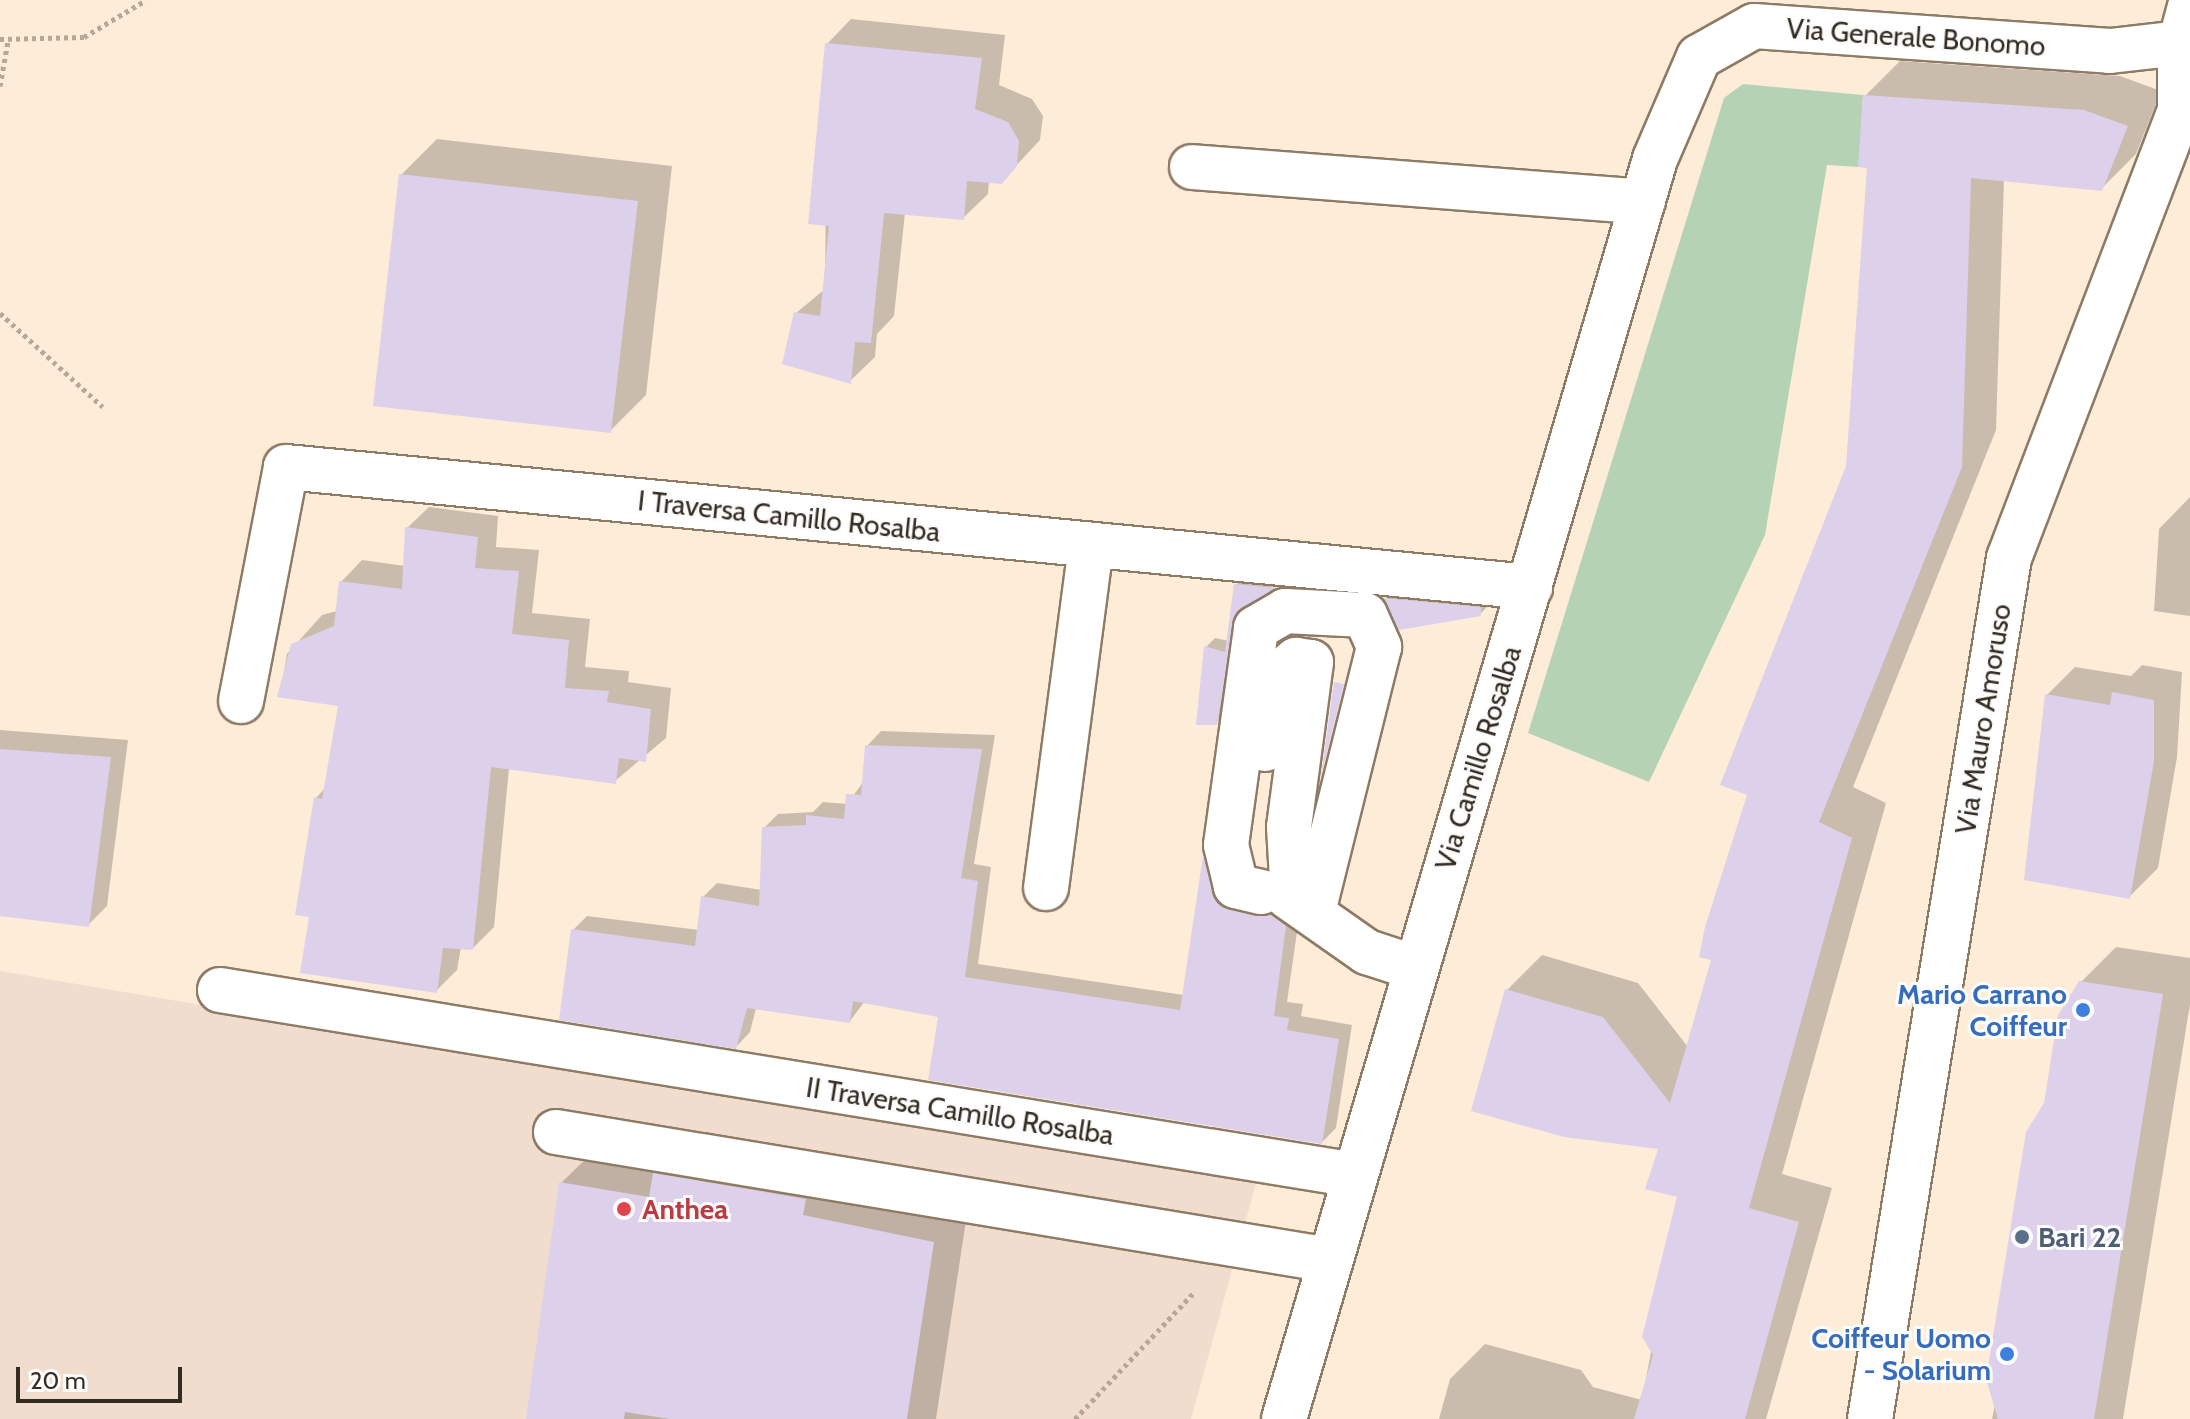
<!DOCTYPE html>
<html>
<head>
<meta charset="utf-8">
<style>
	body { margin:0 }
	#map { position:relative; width:2190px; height:1419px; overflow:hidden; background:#fdecd8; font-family:Cabin,sans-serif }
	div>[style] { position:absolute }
	.medical>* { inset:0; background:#f1ddce }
	.green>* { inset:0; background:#b5d2b4 }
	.shadow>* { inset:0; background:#0003 }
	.building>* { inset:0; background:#dcd0eb }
	.path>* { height:5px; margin-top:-2.5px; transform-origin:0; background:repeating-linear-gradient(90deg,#b6a898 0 4px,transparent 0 8px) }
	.roads { filter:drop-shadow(2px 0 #8e7b65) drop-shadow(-2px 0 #8e7b65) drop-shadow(0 2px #8e7b65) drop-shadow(0 -2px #8e7b65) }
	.minor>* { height:44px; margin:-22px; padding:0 22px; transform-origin:22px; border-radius:22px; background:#fff }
	.dots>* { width:22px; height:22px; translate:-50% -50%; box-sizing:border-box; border:4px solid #fcfcfc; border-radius:50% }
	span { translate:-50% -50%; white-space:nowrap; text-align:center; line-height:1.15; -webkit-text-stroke:6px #fcfcfc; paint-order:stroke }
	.street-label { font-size:28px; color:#342c22 }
	.shop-label { font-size:28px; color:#366cbe; font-weight:700 }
	.right { translate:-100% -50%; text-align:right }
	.health-label { font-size:28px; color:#be3a42; font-weight:700 }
	.left { translate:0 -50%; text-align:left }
	.service-label { font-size:28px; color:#4e5e75; font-weight:700 }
	.scale { position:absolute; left:16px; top:1367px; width:166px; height:36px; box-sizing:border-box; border:4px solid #342c22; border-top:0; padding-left:10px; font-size:24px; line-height:28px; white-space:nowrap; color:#342c22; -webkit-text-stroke:6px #fcfcfc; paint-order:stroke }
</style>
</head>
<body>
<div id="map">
	<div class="medical">
		<div style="clip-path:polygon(0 971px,331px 1027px,1258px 1176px,1191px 1419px,0 1419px)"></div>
	</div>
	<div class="green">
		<div style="clip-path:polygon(1743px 84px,1863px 95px,1859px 167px,1827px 165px,1765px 535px,1649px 782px,1528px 733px,1724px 98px)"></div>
	</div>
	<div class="shadow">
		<div style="clip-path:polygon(851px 19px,1005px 35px,999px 85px,1032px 99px,1043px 116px,1040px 140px,1001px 182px,989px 181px,988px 194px,963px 218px,905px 213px,894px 316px,877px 334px,875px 357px,850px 381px,796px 313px,825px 289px,827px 44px)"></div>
		<div style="clip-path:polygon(1900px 61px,2120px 76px,2161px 91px,2136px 154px,2101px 189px,2004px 179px,1996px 430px,1853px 787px,1886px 803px,1782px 1174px,1832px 1188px,1766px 1419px,1439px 1419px,1450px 1379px,1485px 1344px,1581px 1370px,1593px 1387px,1642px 1400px,1680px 1196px,1661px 1147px,1507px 990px,1542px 955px,1638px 983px,1688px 1047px,1848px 466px,1869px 166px,1865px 96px)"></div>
		<div style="clip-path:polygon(437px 139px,672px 166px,646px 395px,610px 431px,401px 175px)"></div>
		<div style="clip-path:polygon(2190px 497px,2190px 616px,2154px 611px,2159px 529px)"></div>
		<div style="clip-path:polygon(429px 507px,498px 516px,496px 547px,539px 550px,532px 613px,590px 619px,585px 667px,629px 671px,628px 682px,671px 688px,666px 738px,615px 781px,509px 768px,494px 927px,473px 948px,461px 947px,457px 970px,436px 991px,311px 915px,316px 798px,326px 787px,341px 704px,280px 695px,287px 654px,322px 615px,337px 611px,341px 582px,362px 560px,405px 566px,407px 528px)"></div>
		<div style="clip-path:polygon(1246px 575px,1285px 579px,1243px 607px,1226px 713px,1216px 723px,1206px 647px,1215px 638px,1229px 641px,1236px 585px)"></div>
		<div style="clip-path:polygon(1394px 589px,1490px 604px,1480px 614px,1385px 598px)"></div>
		<div style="clip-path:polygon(1327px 629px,1349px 630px,1319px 637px)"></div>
		<div style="clip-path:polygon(2142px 665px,2182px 672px,2177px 757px,2158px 868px,2130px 896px,2047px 695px,2075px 667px,2131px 676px)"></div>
		<div style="clip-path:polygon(0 730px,128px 740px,107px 906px,89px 924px,0 915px)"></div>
		<div style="clip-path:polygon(881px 731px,995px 735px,974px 864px,991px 867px,978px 964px,1184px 995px,1205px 857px,1218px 845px,1300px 911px,1287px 1002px,1303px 1004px,1301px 1016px,1352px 1025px,1336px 1128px,1322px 1142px,940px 1015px,865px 1001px,850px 1021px,756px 1008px,750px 1032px,736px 1047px,573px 930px,587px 916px,699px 930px,703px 897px,717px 883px,762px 890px,764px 828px,778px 814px,813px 812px,823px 802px,847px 804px,864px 781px,867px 746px)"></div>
		<div style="clip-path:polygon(2116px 947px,2190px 958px,2190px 1004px,2123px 1419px,1992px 1419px,2080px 983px)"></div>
		<div style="clip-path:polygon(597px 1148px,968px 1207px,936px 1419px,528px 1419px,561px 1183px)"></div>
	</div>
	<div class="building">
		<div style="clip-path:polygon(825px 43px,982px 58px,975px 109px,1008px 122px,1019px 141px,1017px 166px,1002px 184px,967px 181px,964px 220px,884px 213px,871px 343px,855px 342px,851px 384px,782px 364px,794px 312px,820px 316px,829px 226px,808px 224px)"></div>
		<div style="clip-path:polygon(1863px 95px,2084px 110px,2128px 126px,2102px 191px,1971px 178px,1962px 467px,1819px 822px,1852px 838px,1749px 1208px,1799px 1222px,1745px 1419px,1634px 1419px,1653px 1355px,1642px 1337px,1677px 1197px,1645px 1189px,1658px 1149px,1564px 1137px,1471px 1111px,1505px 989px,1603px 1017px,1670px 1103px,1711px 960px,1699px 957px,1705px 927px,1747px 795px,1720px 785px,1846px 466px,1867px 168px,1858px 167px)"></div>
		<div style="clip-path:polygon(399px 174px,638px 201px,611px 433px,373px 406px)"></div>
		<div style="clip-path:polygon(405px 527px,478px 537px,475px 568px,519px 571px,512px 634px,569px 640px,565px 688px,609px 691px,607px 702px,651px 709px,646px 762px,619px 758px,616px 784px,491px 767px,473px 950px,443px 948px,437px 993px,300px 973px,309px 917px,295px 915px,314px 797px,322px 799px,338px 706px,277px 697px,291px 644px,334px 626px,339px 581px,402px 589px)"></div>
		<div style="clip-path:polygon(1234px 584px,1278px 588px,1235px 615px,1217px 725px,1196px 725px,1204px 646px,1225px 652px)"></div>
		<div style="clip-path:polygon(1382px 598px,1481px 607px,1481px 616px,1399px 630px)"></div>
		<div style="clip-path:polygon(1334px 682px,1344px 684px,1321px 776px)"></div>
		<div style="clip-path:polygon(2112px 692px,2154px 700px,2154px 761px,2130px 899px,2024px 880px,2045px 694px,2110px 705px)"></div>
		<div style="clip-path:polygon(865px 745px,982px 749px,961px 878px,978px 881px,965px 977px,1180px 1010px,1203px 856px,1219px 904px,1271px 914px,1286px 926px,1274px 1016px,1289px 1018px,1287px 1030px,1339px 1039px,1322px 1144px,928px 1080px,938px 1017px,853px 1001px,850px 1023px,747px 1008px,736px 1049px,559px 1020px,571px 929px,695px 946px,701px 896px,759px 906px,762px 827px,806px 825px,806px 815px,844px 819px,846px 794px,861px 795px)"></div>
		<div style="clip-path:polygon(0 749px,111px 757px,89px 927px,0 916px)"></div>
		<div style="clip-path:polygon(2079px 981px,2163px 994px,2094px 1419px,1998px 1419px,1986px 1379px,2026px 1132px,2044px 1103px,2058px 1015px)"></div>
		<div style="clip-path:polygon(653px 1173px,806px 1199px,803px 1215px,934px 1242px,907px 1419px,670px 1419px,625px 1412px,624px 1419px,526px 1419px,559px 1182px,649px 1197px)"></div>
	</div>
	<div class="path">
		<div style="left:0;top:39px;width:84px;rotate:-1.4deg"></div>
		<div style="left:84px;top:37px;width:72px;rotate:-30.8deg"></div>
		<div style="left:0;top:86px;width:46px;rotate:-79.9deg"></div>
		<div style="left:0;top:313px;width:139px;rotate:42.4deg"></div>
		<div style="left:1075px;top:1419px;width:175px;rotate:-46.8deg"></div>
	</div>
	<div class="roads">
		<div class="minor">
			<div style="left:1192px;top:167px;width:452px;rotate:4.4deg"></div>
			<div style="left:241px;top:701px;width:238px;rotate:-79.1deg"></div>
			<div style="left:286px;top:467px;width:1250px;rotate:5.51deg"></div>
			<div style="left:1265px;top:749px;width:77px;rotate:-78.8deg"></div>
			<div style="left:1280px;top:673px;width:21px;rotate:-39deg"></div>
			<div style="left:1296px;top:660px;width:15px;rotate:8deg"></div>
			<div style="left:1311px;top:662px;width:166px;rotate:97.6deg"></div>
			<div style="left:1289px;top:827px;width:69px;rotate:86.7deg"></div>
			<div style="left:1046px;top:888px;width:346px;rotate:-82.5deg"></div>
			<div style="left:1261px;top:892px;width:26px;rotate:-167deg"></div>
			<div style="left:1236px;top:886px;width:42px;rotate:-103.7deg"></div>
			<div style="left:1226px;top:845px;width:219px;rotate:-82.1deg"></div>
			<div style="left:1256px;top:628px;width:34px;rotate:-30deg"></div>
			<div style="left:1285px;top:611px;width:80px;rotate:2.9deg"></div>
			<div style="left:1365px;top:615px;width:35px;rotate:66deg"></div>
			<div style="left:1379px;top:647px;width:272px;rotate:104deg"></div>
			<div style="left:1287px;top:896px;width:98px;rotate:35deg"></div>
			<div style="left:1367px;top:952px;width:48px;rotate:18.1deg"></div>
			<div style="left:220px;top:990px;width:1150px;rotate:9.26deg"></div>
			<div style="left:556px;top:1132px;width:784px;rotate:9.4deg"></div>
			<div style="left:1284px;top:1419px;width:1313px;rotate:-73.59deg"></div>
			<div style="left:1655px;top:159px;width:111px;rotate:-66.7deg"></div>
			<div style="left:1699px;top:57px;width:63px;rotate:-29.4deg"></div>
			<div style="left:1754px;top:26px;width:357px;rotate:4deg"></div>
			<div style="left:2110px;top:51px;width:81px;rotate:-6.4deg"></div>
			<div style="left:1870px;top:1419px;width:872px;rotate:-80.83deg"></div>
			<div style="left:2009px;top:558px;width:480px;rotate:-69.1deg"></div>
			<div style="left:2180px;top:110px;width:66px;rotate:-90deg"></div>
			<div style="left:2180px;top:44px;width:38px;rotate:-75deg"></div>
		</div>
	</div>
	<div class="dots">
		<div style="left:2083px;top:1010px;background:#3f7fe0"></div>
		<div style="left:624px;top:1209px;background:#e0444e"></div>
		<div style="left:2022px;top:1237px;background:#5c6f8a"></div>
		<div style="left:2007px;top:1354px;background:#3f7fe0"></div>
	</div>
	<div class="street-label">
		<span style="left:1916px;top:37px;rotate:4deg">Via Generale Bonomo</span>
		<span style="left:789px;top:516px;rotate:6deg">I Traversa Camillo Rosalba</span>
		<span style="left:1983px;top:719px;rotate:-81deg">Via Mauro Amoruso</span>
		<span style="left:1478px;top:758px;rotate:-73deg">Via Camillo Rosalba</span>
		<span style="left:960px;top:1111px;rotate:9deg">II Traversa Camillo Rosalba</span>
	</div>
	<div class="shop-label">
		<span class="right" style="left:2067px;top:1010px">Mario Carrano<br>Coiffeur</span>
		<span class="right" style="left:1991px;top:1354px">Coiffeur Uomo<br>- Solarium</span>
	</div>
	<div class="health-label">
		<span class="left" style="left:642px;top:1209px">Anthea</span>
	</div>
	<div class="service-label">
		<span class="left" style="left:2038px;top:1237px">Bari 22</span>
	</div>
	<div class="scale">20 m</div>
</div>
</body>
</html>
